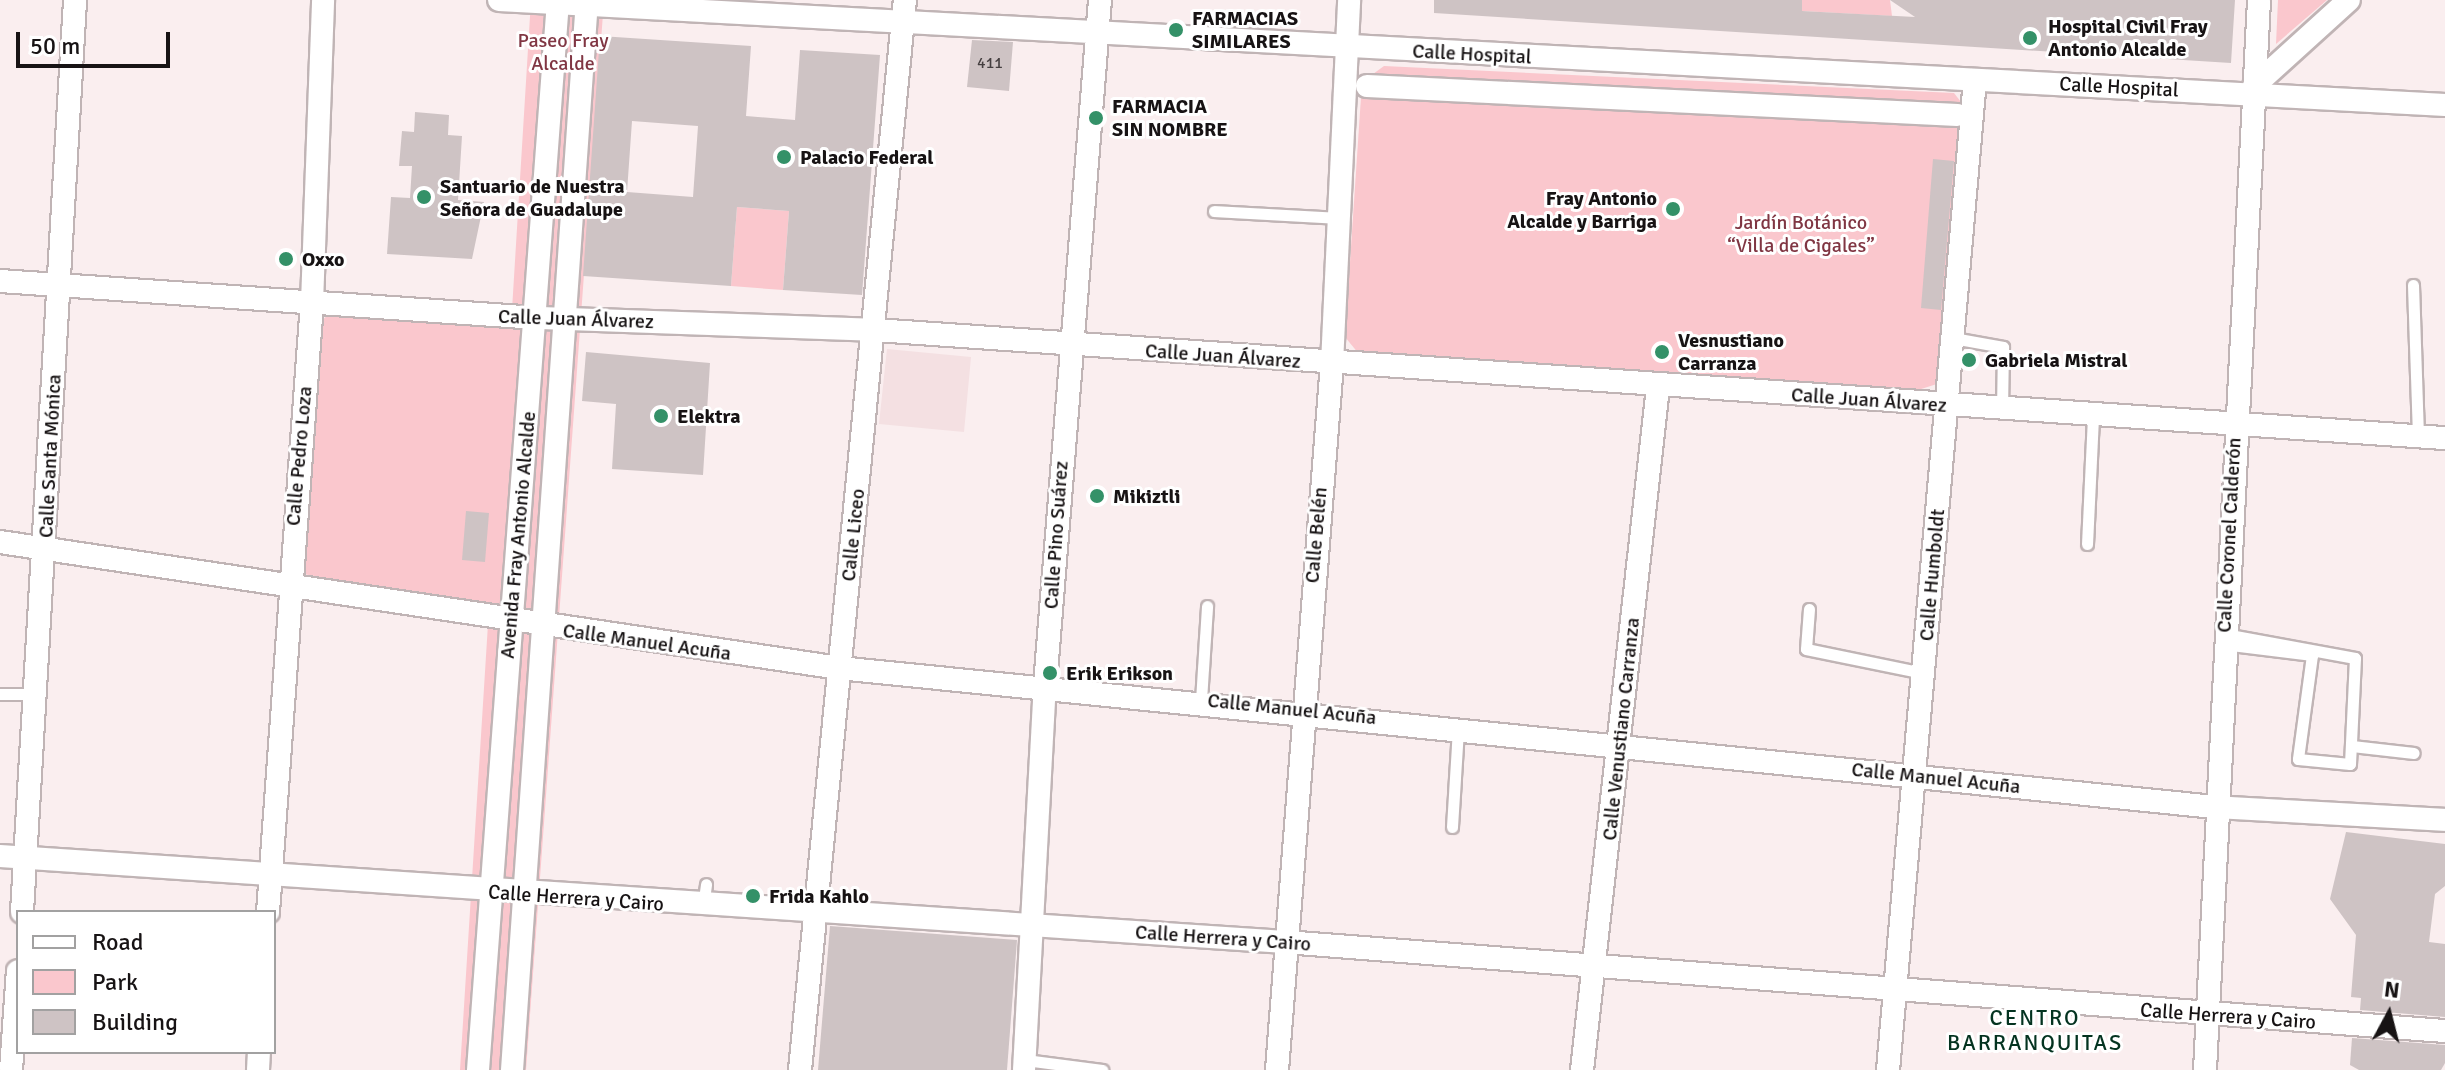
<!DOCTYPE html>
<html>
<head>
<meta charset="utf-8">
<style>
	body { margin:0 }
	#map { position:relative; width:2445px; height:1070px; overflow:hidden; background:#faeeef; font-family:Signika,sans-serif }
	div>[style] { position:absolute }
	.built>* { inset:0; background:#f4e0e2 }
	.green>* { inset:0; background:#fac7cd }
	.building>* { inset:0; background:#cec3c4 }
	.roads { filter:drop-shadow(2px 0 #c0b4b5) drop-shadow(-2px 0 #c0b4b5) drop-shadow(0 2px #c0b4b5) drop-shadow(0 -2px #c0b4b5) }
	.lane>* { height:11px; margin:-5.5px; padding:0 5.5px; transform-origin:5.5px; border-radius:5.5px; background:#fff }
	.street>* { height:22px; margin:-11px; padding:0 11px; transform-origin:11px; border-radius:11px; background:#fff }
	.dots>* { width:22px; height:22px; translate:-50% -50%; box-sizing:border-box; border:4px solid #fff; border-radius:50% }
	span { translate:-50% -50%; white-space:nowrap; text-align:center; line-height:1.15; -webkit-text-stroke:6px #fff; paint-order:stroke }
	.number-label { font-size:16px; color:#453f40 }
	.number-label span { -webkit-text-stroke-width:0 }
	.poi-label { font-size:20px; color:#171314; font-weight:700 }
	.left { translate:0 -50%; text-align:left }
	.right { translate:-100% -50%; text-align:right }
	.park-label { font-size:20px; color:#803643 }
	.street-label { font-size:20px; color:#171314 }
	.neighbourhood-label { font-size:22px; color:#043320; letter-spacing:2px }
	.legend { position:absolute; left:16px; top:910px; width:260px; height:144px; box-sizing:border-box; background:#fff; border:2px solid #a2a1a1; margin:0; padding:10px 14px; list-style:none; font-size:24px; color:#171314 }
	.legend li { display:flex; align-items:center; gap:16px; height:40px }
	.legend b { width:40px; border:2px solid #a2a1a1 }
	.north { position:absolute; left:2349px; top:974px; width:80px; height:80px; -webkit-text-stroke:6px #fff; paint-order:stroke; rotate:7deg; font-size:22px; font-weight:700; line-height:32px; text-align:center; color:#171314 }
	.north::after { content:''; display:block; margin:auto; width:28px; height:36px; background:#171314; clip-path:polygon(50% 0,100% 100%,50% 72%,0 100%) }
	.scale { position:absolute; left:16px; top:32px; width:154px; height:36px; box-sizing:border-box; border:4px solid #171314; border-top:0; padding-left:10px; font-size:24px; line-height:28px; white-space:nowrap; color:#171314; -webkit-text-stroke:6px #fff; paint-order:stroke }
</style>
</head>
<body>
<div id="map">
	<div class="built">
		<div style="clip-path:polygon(887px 349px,971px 357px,964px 432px,879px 424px)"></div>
	</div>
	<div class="green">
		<div style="clip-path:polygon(531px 0,604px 0,526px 1070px,460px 1070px,489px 608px,298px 573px,318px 324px,329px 314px,511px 326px)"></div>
		<div style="clip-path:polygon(1802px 0,1890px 0,1892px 16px,1802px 11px)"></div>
		<div style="clip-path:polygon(2278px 0,2327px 0,2276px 44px)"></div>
		<div style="clip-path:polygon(1384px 66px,1954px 93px,1968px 111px,1940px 383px,1918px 390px,1359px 354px,1345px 337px,1362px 82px)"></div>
		<div style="clip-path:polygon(737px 207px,789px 211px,783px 290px,731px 286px)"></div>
	</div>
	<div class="building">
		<div style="clip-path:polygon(1434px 0,1802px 0,1802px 11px,1915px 17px,1890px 0,2235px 0,2231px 63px,1434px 13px)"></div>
		<div style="clip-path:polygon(evenodd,600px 36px,751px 46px,746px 116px,795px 120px,800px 50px,880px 55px,862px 295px,783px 290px,789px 211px,737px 207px,731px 286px,583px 276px,600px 36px,632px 121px,698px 126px,693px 197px,627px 192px,632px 121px)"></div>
		<div style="clip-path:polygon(972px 40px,1013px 42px,1009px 91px,967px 87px)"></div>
		<div style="clip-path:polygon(415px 112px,449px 115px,448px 135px,462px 136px,458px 200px,484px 202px,472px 259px,387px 254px,391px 197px,410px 198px,412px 166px,399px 166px,402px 131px,414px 132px)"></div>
		<div style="clip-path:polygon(1933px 159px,1954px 161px,1941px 310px,1921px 308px)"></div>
		<div style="clip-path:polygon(586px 352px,710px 363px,703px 475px,612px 469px,616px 404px,582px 401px)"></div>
		<div style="clip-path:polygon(466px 511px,489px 513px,485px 562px,462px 560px)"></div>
		<div style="clip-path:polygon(2346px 832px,2445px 844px,2445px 886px,2435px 894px,2429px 942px,2445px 944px,2445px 1017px,2360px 1010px,2361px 998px,2351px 997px,2356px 935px,2330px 899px)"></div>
		<div style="clip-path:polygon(830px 926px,1017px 940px,1007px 1070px,818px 1070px)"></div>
		<div style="clip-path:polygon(2352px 1038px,2445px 1045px,2445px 1063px,2441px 1070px,2359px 1070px,2350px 1065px)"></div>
	</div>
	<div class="roads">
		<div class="lane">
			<div style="left:1214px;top:211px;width:125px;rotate:3.2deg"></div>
			<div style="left:2413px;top:285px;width:151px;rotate:88.1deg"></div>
			<div style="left:1953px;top:338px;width:51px;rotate:10.2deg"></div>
			<div style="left:2003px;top:347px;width:62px;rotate:90.9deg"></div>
			<div style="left:2087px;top:544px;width:129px;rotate:-87.3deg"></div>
			<div style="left:1809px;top:609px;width:40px;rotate:94.3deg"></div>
			<div style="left:1806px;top:649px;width:119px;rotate:11.6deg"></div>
			<div style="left:2223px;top:644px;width:90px;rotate:7deg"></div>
			<div style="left:2312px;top:655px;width:105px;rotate:97.7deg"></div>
			<div style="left:2298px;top:759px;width:52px;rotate:5.5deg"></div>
			<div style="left:2350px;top:764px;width:106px;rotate:-87.3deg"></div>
			<div style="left:2355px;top:658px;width:133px;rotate:-169.6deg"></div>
			<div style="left:0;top:694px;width:35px"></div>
			<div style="left:1201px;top:700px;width:94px;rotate:-86.3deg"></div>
			<div style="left:2352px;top:746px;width:62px;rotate:6.4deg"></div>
			<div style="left:1452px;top:827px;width:99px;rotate:-86.5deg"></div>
			<div style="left:703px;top:906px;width:22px;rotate:-82deg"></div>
			<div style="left:1025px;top:1060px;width:78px;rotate:7.4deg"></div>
		</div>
		<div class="street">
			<div style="left:499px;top:0;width:1949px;rotate:3.09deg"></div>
			<div style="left:1367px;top:86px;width:591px;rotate:2.81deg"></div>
			<div style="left:2254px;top:86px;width:128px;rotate:-42.2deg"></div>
			<div style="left:0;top:281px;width:538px;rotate:3.94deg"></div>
			<div style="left:537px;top:318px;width:338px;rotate:2deg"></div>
			<div style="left:875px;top:330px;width:1574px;rotate:3.94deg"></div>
			<div style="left:0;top:542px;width:848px;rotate:8.54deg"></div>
			<div style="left:839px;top:668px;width:1382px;rotate:5.77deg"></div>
			<div style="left:2214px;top:807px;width:231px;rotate:3.2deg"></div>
			<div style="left:0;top:856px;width:1288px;rotate:3.83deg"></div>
			<div style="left:1285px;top:942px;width:1163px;rotate:4.39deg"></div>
			<div style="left:22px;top:912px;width:914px;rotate:-86.67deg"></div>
			<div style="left:268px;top:912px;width:611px;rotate:-85.87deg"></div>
			<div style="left:312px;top:303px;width:303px;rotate:-87.9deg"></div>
			<div style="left:11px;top:1070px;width:99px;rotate:-86deg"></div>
			<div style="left:258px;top:1070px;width:18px;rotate:-87deg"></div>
			<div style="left:478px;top:1070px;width:1073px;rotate:-85.72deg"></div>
			<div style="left:512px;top:1070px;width:1073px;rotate:-85.99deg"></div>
			<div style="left:800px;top:1070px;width:1075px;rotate:-84.4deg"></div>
			<div style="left:1024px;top:1070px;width:386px;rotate:-86.9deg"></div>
			<div style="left:1045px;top:685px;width:687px;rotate:-85.41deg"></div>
			<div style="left:1277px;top:1070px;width:708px;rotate:-85.55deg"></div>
			<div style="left:1332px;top:364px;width:364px;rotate:-87.3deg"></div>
			<div style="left:1582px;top:1070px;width:687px;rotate:-83.65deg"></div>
			<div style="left:1888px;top:1070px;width:994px;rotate:-84.98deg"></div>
			<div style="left:2205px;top:1070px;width:1071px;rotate:-87.11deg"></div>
		</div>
	</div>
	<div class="dots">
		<div style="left:1176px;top:30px;background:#349168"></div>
		<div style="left:2030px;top:38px;background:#349168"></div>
		<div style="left:1096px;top:118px;background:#349168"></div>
		<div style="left:784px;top:157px;background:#349168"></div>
		<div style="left:424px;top:197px;background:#349168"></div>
		<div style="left:1673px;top:209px;background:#349168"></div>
		<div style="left:286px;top:259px;background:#349168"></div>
		<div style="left:1662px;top:352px;background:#349168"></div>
		<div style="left:1969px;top:360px;background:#349168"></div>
		<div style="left:661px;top:416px;background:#349168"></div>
		<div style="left:1097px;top:496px;background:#349168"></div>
		<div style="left:1050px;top:673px;background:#349168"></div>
		<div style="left:753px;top:896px;background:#349168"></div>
	</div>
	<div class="number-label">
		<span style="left:990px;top:63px">411</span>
	</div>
	<div class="poi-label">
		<span class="left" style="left:1192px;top:30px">FARMACIAS<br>SIMILARES</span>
		<span class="left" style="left:2048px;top:38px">Hospital Civil Fray<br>Antonio Alcalde</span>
		<span class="left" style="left:1112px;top:118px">FARMACIA<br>SIN NOMBRE</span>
		<span class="left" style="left:800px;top:157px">Palacio Federal</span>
		<span class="left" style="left:440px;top:198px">Santuario de Nuestra<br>Señora de Guadalupe</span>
		<span class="right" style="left:1657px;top:210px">Fray Antonio<br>Alcalde y Barriga</span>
		<span class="left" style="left:302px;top:259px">Oxxo</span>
		<span class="left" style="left:1678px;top:352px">Vesnustiano<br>Carranza</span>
		<span class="left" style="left:1985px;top:360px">Gabriela Mistral</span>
		<span class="left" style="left:677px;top:416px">Elektra</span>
		<span class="left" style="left:1113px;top:496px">Mikiztli</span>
		<span class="left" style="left:1066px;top:673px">Erik Erikson</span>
		<span class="left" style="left:769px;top:896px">Frida Kahlo</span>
	</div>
	<div class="park-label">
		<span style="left:563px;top:52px">Paseo Fray<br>Alcalde</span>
		<span style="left:1801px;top:234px">Jardín Botánico<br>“Villa de Cigales”</span>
	</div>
	<div class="street-label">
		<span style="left:1472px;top:54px;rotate:3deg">Calle Hospital</span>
		<span style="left:2119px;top:87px;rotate:3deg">Calle Hospital</span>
		<span style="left:576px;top:319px;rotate:2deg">Calle Juan Álvarez</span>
		<span style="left:1223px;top:356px;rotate:4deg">Calle Juan Álvarez</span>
		<span style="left:1869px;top:400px;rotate:4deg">Calle Juan Álvarez</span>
		<span style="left:50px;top:456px;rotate:-87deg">Calle Santa Mónica</span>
		<span style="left:299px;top:456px;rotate:-85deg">Calle Pedro Loza</span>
		<span style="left:518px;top:535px;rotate:-85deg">Avenida Fray Antonio Alcalde</span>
		<span style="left:853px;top:535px;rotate:-84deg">Calle Liceo</span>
		<span style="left:1056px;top:535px;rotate:-86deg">Calle Pino Suárez</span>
		<span style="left:1316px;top:535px;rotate:-85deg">Calle Belén</span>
		<span style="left:2229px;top:535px;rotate:-87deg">Calle Coronel Calderón</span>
		<span style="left:1932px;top:575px;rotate:-85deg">Calle Humboldt</span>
		<span style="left:647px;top:642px;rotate:8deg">Calle Manuel Acuña</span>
		<span style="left:1292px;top:709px;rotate:6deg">Calle Manuel Acuña</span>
		<span style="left:1621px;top:729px;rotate:-84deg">Calle Venustiano Carranza</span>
		<span style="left:1936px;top:778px;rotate:6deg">Calle Manuel Acuña</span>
		<span style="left:576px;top:898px;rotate:4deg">Calle Herrera y Cairo</span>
		<span style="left:1223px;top:938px;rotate:4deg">Calle Herrera y Cairo</span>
		<span style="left:2228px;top:1016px;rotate:4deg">Calle Herrera y Cairo</span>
	</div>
	<div class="neighbourhood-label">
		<span style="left:2035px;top:1030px">CENTRO<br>BARRANQUITAS</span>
	</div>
	<ul class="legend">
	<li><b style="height:10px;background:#fff"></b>Road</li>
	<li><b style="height:22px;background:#fac7cd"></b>Park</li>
	<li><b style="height:22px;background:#cec3c4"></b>Building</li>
	</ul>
	<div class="north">N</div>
	<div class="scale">50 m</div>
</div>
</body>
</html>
